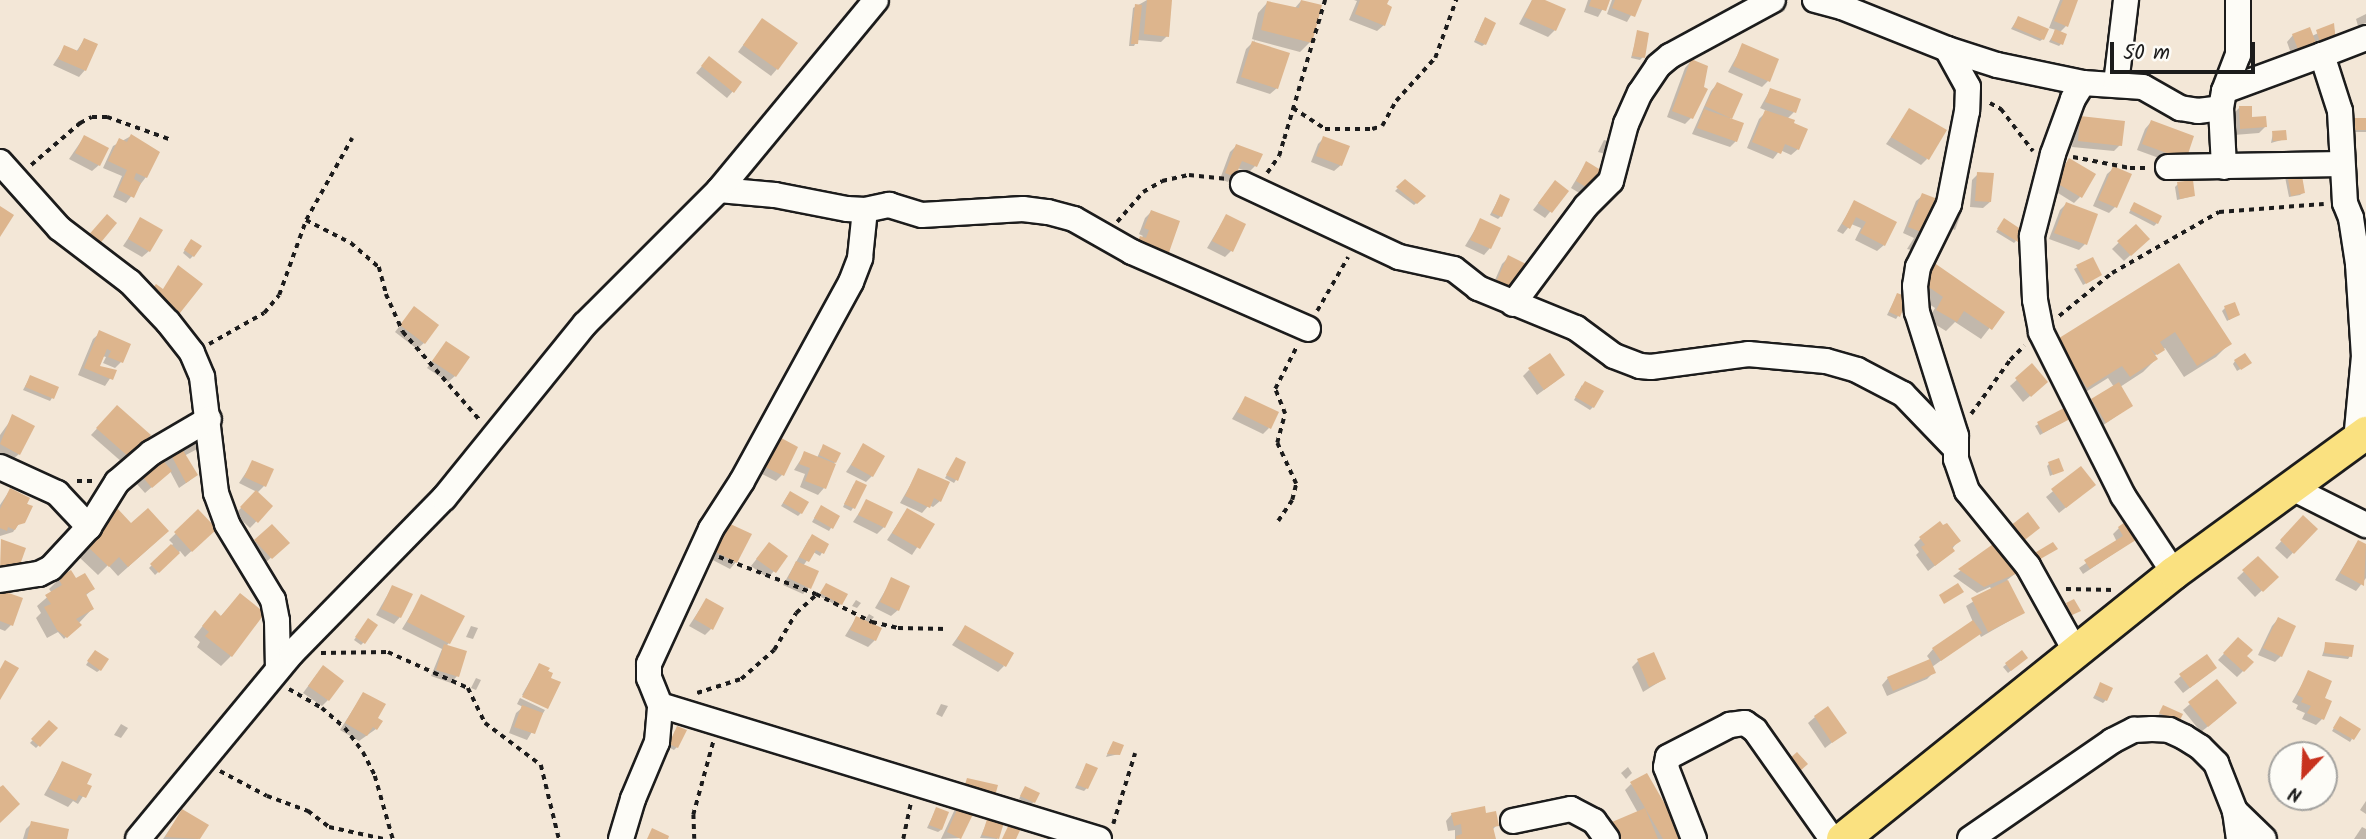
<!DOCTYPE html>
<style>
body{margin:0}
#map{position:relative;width:2366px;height:839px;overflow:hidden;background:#f3e7d7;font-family:Kalam,sans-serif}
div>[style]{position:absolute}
.shadow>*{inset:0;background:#0003}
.building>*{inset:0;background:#ddb58d}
.path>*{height:3.5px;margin-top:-1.75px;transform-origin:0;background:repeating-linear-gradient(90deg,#1c1c1c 0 5px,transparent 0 10px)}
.roads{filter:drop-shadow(2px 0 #1c1c1c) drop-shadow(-2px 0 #1c1c1c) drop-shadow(0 2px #1c1c1c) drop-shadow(0 -2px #1c1c1c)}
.minor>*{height:24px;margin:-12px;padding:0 12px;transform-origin:12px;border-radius:12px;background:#fdfcf7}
.major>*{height:32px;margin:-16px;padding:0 16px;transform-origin:16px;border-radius:16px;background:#fae180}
span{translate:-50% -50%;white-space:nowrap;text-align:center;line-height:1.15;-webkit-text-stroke:7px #fdfcf7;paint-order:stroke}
.north{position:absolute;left:2268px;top:741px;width:70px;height:70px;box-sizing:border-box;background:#fdfcf7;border:2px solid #a3a29f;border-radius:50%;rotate:203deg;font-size:19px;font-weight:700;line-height:28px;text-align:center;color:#1c1c1c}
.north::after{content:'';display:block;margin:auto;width:24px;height:32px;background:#c8321e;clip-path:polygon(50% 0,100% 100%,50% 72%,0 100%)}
.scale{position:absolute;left:2110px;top:42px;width:145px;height:32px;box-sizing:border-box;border:4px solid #1c1c1c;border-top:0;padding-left:9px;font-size:21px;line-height:24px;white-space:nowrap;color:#1c1c1c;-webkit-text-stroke:5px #fdfcf7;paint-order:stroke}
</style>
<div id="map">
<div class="shadow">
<div style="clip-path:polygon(1147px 0,1160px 0,1167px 36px,1161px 42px,1137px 40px,1134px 46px,1129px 46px,1133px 8px)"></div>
<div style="clip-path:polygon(1354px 0,1387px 0,1384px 25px,1377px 31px,1349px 20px,1357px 1px)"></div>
<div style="clip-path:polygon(1532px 0,1541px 0,1555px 30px,1548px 37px,1519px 24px)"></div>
<div style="clip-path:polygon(1588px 0,1608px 0,1598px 17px,1584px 12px)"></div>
<div style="clip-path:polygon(1612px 0,1640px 0,1627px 22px,1607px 14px)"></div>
<div style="clip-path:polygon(2060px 0,2076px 0,2066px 26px,2059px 33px,2061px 44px,2059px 46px,2049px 42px,2056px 30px,2049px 28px)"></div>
<div style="clip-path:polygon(1301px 1px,1310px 42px,1300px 52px,1255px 40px,1254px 43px,1277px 88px,1270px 94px,1236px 83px,1246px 49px,1255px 40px,1252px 39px,1258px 13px,1267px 3px,1294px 9px)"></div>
<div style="clip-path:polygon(2366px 14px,2366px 23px,2358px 26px,2356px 19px)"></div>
<div style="clip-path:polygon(2018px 18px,2043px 39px,2040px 41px,2011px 29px)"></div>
<div style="clip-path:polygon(762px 20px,777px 69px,771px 76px,738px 52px)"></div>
<div style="clip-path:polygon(1483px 22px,1485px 44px,1482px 46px,1474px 42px)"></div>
<div style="clip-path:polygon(2333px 26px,2335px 32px,2331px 36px,2294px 62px,2287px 42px,2293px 35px,2312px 36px)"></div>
<div style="clip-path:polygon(1638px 32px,1643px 57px,1640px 60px,1631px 58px)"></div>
<div style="clip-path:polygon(84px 40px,85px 70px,79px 77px,53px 65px,65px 47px,76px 52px)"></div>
<div style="clip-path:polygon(1743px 45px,1768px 81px,1762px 87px,1728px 72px)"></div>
<div style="clip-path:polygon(1691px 61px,1691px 118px,1685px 124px,1667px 117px,1685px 68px)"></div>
<div style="clip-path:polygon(703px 65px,733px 91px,727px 98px,696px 73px)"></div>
<div style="clip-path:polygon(1717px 84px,1741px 95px,1729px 120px,1736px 141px,1730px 147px,1692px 134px,1711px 91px)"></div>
<div style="clip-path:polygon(1770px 90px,1798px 100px,1794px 112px,1787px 119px,1798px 149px,1791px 155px,1780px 150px,1773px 159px,1747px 148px,1759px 119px,1767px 111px,1760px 108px)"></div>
<div style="clip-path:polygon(2239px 108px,2251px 119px,2265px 127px,2259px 133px,2234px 135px,2233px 114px)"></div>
<div style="clip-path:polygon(1910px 110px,1927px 159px,1921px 165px,1886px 144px)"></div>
<div style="clip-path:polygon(2081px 118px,2120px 145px,2114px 151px,2072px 147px,2074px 124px)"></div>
<div style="clip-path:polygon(2366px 120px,2366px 132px,2350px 132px)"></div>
<div style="clip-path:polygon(2151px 122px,2178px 165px,2137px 150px,2145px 129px)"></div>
<div style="clip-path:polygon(2273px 133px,2285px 139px,2271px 143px)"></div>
<div style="clip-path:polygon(131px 136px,146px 177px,126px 203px,113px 197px,122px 176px,103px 168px,113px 146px)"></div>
<div style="clip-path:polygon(84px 137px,99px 165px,92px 171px,69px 159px)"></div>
<div style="clip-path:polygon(1324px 138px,1341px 165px,1334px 171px,1311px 162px,1318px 144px)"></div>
<div style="clip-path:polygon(1604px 140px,1615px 143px,1610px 155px,1598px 152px)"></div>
<div style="clip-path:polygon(1236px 146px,1255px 166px,1249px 172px,1237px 168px,1228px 182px,1220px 179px,1230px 152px)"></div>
<div style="clip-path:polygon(2070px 160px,2080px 197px,2074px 203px,2050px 188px)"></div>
<div style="clip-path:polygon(1586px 163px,1602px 173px,1586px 197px,1571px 188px)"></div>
<div style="clip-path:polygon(2114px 168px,2115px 207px,2109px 213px,2093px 206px,2107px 174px)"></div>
<div style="clip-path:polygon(1978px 174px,1990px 202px,1983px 208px,1970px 207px,1972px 180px)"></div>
<div style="clip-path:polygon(2288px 174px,2303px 193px,2300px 195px,2289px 197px,2285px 177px)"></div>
<div style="clip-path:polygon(1405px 181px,1424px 196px,1414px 205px,1395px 191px)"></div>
<div style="clip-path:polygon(2178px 184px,2193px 196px,2177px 200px,2175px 187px)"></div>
<div style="clip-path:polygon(1549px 189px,1567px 191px,1545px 218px,1533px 210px)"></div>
<div style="clip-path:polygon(1923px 195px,1946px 204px,1911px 250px,1907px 249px,1914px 238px,1903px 233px,1916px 201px)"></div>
<div style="clip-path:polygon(1500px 196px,1501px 216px,1498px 219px,1490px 215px)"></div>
<div style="clip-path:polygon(1854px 203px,1884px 245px,1877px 251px,1855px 240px,1861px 228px,1851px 224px,1843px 234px,1837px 231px)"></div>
<div style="clip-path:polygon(2066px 204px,2085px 244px,2079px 250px,2049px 239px,2060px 210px)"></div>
<div style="clip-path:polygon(2132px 207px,2157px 223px,2154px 226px,2129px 213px)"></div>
<div style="clip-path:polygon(1957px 209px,1962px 211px,1955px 230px,1950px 228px)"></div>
<div style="clip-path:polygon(1151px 212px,1178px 222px,1134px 245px,1143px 236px,1139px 234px,1145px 218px)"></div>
<div style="clip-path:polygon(1226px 216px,1232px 250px,1225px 257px,1207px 248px)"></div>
<div style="clip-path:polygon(141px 219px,149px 251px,142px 257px,123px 246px)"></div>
<div style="clip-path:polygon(1481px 220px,1490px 248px,1484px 255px,1465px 246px)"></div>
<div style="clip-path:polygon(2002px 223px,2016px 241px,2014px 243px,1996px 232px)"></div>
<div style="clip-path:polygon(2136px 226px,2148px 239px,2124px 261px,2112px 249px)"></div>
<div style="clip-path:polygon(189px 243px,193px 256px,190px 259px,183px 253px)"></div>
<div style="clip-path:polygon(1508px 258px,1526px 266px,1488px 296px,1502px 264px)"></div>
<div style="clip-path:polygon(2092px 259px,2097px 277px,2083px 285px,2074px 269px)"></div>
<div style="clip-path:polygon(2178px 265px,2229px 344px,2216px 357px,2184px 377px,2165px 348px,2154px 356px,2156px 359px,2143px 372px,2120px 387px,2131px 406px,2099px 428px,2086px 406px,2114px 387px,2108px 378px,2073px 400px,2044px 355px)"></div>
<div style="clip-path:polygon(1923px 274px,2002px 312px,1981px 339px,1955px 322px,1946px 331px,1928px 320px,1935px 308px,1911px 292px)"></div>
<div style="clip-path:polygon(1897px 295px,1898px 316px,1896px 319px,1887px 315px)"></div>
<div style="clip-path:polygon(414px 308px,424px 343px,417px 349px,395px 332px)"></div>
<div style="clip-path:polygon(2225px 308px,2238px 315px,2227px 321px,2222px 311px)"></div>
<div style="clip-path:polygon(100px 333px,121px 362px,115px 368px,103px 363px,106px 357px,102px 356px,97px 367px,115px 371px,105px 386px,78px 375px,93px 339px)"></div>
<div style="clip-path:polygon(446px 343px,455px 376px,448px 382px,427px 368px)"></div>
<div style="clip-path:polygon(2235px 361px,2247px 365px,2237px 371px,2233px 364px)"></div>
<div style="clip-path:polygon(2032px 366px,2039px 388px,2023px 402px,2010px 386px)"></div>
<div style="clip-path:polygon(1529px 370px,1556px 381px,1537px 395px,1523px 376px)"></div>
<div style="clip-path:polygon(30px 377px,52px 398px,50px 401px,23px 390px)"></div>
<div style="clip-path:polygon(1582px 385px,1593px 407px,1590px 410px,1574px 400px)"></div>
<div style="clip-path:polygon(1245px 398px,1269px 428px,1263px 434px,1232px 419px)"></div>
<div style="clip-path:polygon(117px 407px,149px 435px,123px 463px,91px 435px)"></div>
<div style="clip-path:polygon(2063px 410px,2065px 421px,2040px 435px,2035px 426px)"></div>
<div style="clip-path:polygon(13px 417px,19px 454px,12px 460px,0 453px,0 435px)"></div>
<div style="clip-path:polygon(200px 437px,201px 447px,184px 456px,196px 475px,189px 481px,179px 488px,170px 471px,145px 493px,136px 483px,161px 461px,163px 463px)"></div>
<div style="clip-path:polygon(766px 442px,782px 475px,776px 481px,752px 469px)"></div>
<div style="clip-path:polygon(863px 446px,872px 476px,866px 482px,846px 472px)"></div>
<div style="clip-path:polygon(821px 449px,835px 462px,824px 488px,818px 495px,800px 487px,805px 474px,794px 470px,805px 453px,817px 458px)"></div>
<div style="clip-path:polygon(253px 462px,264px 486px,257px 493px,271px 506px,250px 528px,235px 514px,257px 492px,239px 483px)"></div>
<div style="clip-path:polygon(954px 462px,956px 480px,954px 483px,945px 478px)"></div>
<div style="clip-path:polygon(2049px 464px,2062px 470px,2050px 476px,2047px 466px)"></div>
<div style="clip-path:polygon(2081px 468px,2094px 485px,2059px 513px,2046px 497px)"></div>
<div style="clip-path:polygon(919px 470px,940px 501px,933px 507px,929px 505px,922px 513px,900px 503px)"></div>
<div style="clip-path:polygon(854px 484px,853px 508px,851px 511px,843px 507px)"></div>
<div style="clip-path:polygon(10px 490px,31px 507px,13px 532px,0 536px,0 505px)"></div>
<div style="clip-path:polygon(788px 495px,801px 513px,798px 516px,781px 506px)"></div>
<div style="clip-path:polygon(867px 501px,884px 527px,877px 534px,853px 522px)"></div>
<div style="clip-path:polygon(819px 510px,838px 517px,829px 531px,812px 522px)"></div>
<div style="clip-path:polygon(907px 510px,932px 525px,912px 555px,887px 540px)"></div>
<div style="clip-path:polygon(198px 512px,215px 529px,185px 557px,180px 551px,155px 575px,149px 568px,173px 544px,169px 540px)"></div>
<div style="clip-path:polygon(2303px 518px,2315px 529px,2287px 559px,2275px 548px)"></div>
<div style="clip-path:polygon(272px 526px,287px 543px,264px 564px,249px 548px)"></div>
<div style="clip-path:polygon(2119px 528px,2137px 538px,2083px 574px,2079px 568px,2117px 542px,2113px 534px)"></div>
<div style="clip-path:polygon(720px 530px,736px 562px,730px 569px,707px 557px)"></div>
<div style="clip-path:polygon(809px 539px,827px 544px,820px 556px,813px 552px,803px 566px,809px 587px,803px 594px,783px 585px)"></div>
<div style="clip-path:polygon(1920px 539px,1958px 541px,1946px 557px,1928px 571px,1916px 555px,1919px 552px,1914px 545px)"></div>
<div style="clip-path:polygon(157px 541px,118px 576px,108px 565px,98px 575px,79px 557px,90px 545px)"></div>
<div style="clip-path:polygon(2358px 542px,2366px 546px,2366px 578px,2356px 591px,2335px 580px)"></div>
<div style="clip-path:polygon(1996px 545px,2016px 573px,2007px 580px,2023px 613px,1981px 637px,1979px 633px,1932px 667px,1934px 672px,1927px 679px,1887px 696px,1882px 685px,1888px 678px,1930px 660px,1927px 656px,1933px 649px,1973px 622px,1966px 606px,1992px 590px,1990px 587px,1977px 593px,1953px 576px)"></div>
<div style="clip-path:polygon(763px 551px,786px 557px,768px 578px,751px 566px)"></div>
<div style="clip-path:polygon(2258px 558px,2276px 577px,2255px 597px,2237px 578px)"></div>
<div style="clip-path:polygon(59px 579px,93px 589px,85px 596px,92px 609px,64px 639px,58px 632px,47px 638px,36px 618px,41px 613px,37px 606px,52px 593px,49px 589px)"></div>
<div style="clip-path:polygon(892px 579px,898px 610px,891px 616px,875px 608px)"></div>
<div style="clip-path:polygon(826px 585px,841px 604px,838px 606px,819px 596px)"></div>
<div style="clip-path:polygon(392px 587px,400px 617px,394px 624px,376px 615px)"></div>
<div style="clip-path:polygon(0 593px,11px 625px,5px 631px,0 629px)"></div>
<div style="clip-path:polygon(240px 595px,231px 656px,221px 666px,197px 647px,200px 642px,194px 637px,205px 623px,220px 617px)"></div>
<div style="clip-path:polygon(422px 596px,449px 643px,446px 646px,457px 676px,451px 683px,431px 676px,442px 649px,402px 629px)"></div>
<div style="clip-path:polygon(706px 600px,711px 629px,705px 635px,689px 626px)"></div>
<div style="clip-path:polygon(856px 600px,861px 603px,857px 608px,852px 606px)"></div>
<div style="clip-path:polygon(2073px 601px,2078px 611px,2069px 617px,2064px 607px)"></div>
<div style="clip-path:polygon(869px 614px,874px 617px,868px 624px,875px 640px,868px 647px,845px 636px,856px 618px,864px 622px)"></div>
<div style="clip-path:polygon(2278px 619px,2281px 656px,2275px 662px,2258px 655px,2272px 626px)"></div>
<div style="clip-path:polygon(366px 623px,363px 643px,361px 645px,354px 640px)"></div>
<div style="clip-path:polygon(471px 626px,478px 628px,473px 639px,466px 637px)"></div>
<div style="clip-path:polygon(965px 627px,1004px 666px,998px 672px,952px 645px)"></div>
<div style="clip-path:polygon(2238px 639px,2245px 656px,2251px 663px,2237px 677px,2218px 660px)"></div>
<div style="clip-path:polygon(2326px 644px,2350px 656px,2348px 659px,2322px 656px)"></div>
<div style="clip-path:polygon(2021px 652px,2026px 658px,2008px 673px,2003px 667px)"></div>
<div style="clip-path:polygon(93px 654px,100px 670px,97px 672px,86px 665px)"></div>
<div style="clip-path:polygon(1638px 661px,1664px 679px,1643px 692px,1632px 667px)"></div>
<div style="clip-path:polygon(539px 665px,551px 673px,546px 707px,522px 695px)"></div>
<div style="clip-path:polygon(2309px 672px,2323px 698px,2322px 719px,2316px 725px,2302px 719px,2305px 713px,2296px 709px,2298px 705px,2292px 702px)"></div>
<div style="clip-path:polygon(317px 674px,328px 700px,322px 706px,303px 693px)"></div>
<div style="clip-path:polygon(2208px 674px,2183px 693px,2174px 682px,2181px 676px)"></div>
<div style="clip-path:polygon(476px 678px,481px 680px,476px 690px,471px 688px)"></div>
<div style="clip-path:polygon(2217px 681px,2228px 710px,2201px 732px,2183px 710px)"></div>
<div style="clip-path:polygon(2101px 684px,2106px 700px,2103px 703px,2093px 698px)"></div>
<div style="clip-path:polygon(363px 694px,375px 719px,376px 729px,359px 741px,340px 730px)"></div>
<div style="clip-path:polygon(520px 698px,545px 710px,527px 740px,509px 733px,516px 713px,523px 707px,517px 704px)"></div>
<div style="clip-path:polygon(941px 704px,948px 706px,942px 717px,936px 714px)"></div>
<div style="clip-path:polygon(2163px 707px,2175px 724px,2158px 716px)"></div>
<div style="clip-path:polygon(1815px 717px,1844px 733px,1825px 748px,1808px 723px)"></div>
<div style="clip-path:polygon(2338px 721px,2352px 739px,2350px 742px,2332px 731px)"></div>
<div style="clip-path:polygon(50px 722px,56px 728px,36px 748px,30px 743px)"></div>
<div style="clip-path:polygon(121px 724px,128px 728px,121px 738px,114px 735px)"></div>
<div style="clip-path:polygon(675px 731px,677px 747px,674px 750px,668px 747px)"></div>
<div style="clip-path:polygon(1113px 743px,1119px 754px,1106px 757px,1111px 746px)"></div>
<div style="clip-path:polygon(62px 763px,89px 787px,78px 804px,73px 801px,68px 807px,44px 795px)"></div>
<div style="clip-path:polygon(1086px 765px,1087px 788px,1084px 791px,1075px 788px)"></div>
<div style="clip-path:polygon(1628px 767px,1632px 773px,1626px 779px,1621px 773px)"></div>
<div style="clip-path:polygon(2282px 779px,2282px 793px,2276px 789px)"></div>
<div style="clip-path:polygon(1631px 784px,1683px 839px,1605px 839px,1603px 834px,1613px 824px,1638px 813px,1625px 790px)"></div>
<div style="clip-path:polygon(1023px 791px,1034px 802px,1031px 804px,1019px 799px)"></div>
<div style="clip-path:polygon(2289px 797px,2322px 797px,2311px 811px)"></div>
<div style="clip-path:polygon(2366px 801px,2366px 814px,2360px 810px)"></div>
<div style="clip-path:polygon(962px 803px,960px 838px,941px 839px,955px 809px)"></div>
<div style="clip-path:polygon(936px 809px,941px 830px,938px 832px,927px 828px)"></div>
<div style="clip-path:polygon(182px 811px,206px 826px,198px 839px,163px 839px)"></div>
<div style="clip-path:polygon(1452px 814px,1485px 815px,1497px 825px,1492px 830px,1494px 839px,1455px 839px,1455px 830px,1448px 831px,1446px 821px)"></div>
<div style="clip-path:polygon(990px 815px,1003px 820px,997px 839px,980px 838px)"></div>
<div style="clip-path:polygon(32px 823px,65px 839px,23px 839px,26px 829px)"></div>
<div style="clip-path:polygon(2362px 827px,2366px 829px,2366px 839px,2354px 839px)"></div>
</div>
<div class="building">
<div style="clip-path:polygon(1147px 0,1172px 0,1169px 37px,1144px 34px)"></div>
<div style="clip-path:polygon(1301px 0,1322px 5px,1312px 43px,1261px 30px,1267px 1px,1299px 8px)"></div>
<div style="clip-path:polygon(1360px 0,1389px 0,1387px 4px,1392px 7px,1385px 26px,1355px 14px)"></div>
<div style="clip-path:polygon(1532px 0,1545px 0,1566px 9px,1556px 31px,1524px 17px)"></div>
<div style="clip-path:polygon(1591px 0,1610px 0,1606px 11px,1589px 6px)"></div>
<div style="clip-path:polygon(1615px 0,1642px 0,1635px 17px,1612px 8px)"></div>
<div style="clip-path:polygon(2063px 0,2078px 0,2068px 27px,2054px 21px)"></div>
<div style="clip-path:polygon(1135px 4px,1142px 5px,1138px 44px,1131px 44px)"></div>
<div style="clip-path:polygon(2018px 16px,2049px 29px,2044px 40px,2013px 27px)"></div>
<div style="clip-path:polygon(1485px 17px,1496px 23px,1486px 45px,1475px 40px)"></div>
<div style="clip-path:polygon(762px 18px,798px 43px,778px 70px,743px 45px)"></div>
<div style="clip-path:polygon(2334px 23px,2336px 43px,2322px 48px,2316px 30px)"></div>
<div style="clip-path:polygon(2310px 27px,2319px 51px,2301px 57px,2292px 34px)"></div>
<div style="clip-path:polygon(2055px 29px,2067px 34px,2063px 45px,2051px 40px)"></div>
<div style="clip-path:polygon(1637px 30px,1649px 33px,1645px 58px,1632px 56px)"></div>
<div style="clip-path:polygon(84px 38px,98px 44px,86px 71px,58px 59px,64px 45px,78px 51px)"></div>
<div style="clip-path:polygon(1252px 41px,1290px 53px,1278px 89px,1241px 77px)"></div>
<div style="clip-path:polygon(1742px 43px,1779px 59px,1770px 82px,1733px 66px)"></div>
<div style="clip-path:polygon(709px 56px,742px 82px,734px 93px,701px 66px)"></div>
<div style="clip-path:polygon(1691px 59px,1708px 66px,1704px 87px,1708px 89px,1693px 119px,1672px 111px)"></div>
<div style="clip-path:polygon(1717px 82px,1743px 94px,1732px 119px,1705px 106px)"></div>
<div style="clip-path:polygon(1770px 88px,1801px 99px,1796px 113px,1765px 102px)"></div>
<div style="clip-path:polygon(2239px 106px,2252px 106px,2252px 117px,2266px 116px,2267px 127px,2240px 129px)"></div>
<div style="clip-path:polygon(1909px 108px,1947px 130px,1929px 160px,1891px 137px)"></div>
<div style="clip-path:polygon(1704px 109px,1744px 123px,1737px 142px,1697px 128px)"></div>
<div style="clip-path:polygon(1765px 110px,1795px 120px,1794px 123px,1808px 129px,1799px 150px,1785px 144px,1781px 154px,1752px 142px)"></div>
<div style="clip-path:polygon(2080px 116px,2125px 121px,2122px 146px,2078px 141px)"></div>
<div style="clip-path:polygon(2352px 118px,2366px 118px,2366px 130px,2352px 130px)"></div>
<div style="clip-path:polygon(2151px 120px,2194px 136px,2186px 160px,2142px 144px)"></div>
<div style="clip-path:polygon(2286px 130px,2287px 140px,2273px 141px,2272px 131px)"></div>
<div style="clip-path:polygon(131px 134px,160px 152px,147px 178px,136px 173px,134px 179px,141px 183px,134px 198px,118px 190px,127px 170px,108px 161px,119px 138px,127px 142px)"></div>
<div style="clip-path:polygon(84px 135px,109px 148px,100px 166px,75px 153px)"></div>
<div style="clip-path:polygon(1323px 136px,1350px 146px,1342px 166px,1316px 156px)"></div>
<div style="clip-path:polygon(1236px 144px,1263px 154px,1257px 167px,1242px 161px,1235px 177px,1225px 173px)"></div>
<div style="clip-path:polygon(2069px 158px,2096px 174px,2082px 198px,2055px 182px)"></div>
<div style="clip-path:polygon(1586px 161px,1604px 172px,1594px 192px,1576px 181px)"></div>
<div style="clip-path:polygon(2113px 166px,2132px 174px,2117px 208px,2098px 200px)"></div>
<div style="clip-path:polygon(2301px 170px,2305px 193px,2291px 196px,2287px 173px)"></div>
<div style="clip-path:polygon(1977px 172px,1994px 173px,1991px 202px,1975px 201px)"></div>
<div style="clip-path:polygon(1405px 179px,1426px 196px,1417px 204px,1396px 187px)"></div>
<div style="clip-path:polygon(1555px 180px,1569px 191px,1552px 213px,1538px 203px)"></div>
<div style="clip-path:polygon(2193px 180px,2195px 196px,2180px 199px,2177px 182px)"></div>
<div style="clip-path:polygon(1922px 193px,1948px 203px,1929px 235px,1908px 227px)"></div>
<div style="clip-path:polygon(1500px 194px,1510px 199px,1502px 217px,1492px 213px)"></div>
<div style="clip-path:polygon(1854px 200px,1897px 222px,1885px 246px,1860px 233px,1866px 222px,1856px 217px,1850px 229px,1842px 224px)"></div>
<div style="clip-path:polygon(2066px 202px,2098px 214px,2087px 245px,2054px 233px)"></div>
<div style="clip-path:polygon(2134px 202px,2162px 216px,2158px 224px,2130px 210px)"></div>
<div style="clip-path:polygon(0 206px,14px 215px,0 237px)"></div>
<div style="clip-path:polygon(1151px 210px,1180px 221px,1166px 261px,1135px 250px,1140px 236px,1146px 238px,1149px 230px,1144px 228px)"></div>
<div style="clip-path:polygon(107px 214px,117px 223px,97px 247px,86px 238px)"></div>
<div style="clip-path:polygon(1226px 214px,1246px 224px,1233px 252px,1212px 241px)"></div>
<div style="clip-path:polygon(140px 217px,163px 230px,150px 252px,128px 239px)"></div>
<div style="clip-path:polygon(1480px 218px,1501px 228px,1491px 249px,1470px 240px)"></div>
<div style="clip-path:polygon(2004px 218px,2025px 232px,2018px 242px,1997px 229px)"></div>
<div style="clip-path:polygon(2136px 224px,2150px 239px,2131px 256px,2117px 241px)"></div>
<div style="clip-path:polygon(191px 239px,202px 246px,194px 257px,184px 250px)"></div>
<div style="clip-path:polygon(1508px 255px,1528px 265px,1513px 299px,1493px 289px)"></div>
<div style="clip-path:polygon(2093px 257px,2102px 275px,2086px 284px,2076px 265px)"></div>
<div style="clip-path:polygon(1933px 262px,2005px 312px,1992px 330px,1964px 311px,1957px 322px,1936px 310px,1943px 297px,1920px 281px)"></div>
<div style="clip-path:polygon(2179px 263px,2232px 344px,2197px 366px,2175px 332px,2160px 342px,2165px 350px,2157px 355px,2150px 348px,2158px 359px,2130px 377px,2122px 366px,2087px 388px,2056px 340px)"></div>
<div style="clip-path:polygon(178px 265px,203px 284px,180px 313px,150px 291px,156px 284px,163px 289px)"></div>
<div style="clip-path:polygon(1897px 293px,1908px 297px,1900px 317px,1889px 312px)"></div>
<div style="clip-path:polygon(2235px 302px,2240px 315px,2229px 320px,2224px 306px)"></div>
<div style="clip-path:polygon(414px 306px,439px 325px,425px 344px,400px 325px)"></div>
<div style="clip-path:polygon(99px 330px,131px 344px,123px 363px,108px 357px,111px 351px,107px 349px,100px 366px,117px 370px,113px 380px,84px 368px)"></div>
<div style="clip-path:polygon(446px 341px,470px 357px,456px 377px,432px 361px)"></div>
<div style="clip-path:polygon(1550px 353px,1565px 375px,1544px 390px,1528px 368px)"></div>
<div style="clip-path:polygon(2245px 353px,2252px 363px,2241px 370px,2234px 360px)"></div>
<div style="clip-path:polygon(2032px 363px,2048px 382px,2031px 397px,2015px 378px)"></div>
<div style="clip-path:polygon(30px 375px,59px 387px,54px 399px,25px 387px)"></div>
<div style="clip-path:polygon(1585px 381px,1604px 391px,1594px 408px,1575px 397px)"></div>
<div style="clip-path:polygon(2119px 382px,2133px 406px,2106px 423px,2091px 399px)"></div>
<div style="clip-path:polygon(1245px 396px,1279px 412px,1271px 429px,1237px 412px)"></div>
<div style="clip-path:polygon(117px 405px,151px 435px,130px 458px,96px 428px)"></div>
<div style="clip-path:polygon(2064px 408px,2070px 419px,2043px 433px,2037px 422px)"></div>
<div style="clip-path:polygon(12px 414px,35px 426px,20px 455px,0 444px)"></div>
<div style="clip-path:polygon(772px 433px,798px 447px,784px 476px,757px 463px)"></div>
<div style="clip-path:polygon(863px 443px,885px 456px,873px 477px,851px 465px)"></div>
<div style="clip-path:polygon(823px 444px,841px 453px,836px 463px,819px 455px)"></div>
<div style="clip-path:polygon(181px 447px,198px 475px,186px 483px,170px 453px)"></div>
<div style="clip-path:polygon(804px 451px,836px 464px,826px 489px,805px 481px,810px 468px,799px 464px)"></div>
<div style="clip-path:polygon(956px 457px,966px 462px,958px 481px,946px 475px)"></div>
<div style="clip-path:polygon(161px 458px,172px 471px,152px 488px,141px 475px)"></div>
<div style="clip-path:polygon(2059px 458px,2064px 471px,2053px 475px,2048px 462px)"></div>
<div style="clip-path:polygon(252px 460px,274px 469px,266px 487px,244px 477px)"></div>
<div style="clip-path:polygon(2081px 466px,2096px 485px,2066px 508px,2051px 489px)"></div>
<div style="clip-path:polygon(918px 468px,950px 482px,941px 502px,934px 498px,930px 508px,905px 496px)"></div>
<div style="clip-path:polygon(856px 480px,867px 485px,855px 509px,844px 504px)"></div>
<div style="clip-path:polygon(10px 488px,30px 498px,27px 504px,33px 506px,25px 523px,18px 525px,15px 530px,8px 527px,7px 531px,0 528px,0 509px)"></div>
<div style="clip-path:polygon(256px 490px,273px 506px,258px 523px,240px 507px)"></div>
<div style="clip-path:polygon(790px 491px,809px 502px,802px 514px,783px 503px)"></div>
<div style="clip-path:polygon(866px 499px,893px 512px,885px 528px,858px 515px)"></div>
<div style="clip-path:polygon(821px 505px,840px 516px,833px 529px,814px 518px)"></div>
<div style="clip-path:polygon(117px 508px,131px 523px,148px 508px,169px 531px,128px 567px,119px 557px,109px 567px,87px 546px,94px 529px)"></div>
<div style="clip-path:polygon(907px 508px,935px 524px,920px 549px,892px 533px)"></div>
<div style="clip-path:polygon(198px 509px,217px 529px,192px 552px,174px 532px)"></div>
<div style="clip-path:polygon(2028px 512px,2040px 528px,2017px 546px,2005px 530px)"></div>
<div style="clip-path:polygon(2303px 515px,2318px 529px,2294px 554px,2280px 540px)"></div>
<div style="clip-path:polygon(2128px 520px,2139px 538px,2090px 569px,2084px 560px,2123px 536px,2118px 527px)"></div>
<div style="clip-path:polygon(1940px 521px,1943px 525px,1947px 523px,1961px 541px,1952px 547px,1955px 551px,1935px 566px,1921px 547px,1925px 545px,1919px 537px)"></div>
<div style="clip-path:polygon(726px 522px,752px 534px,737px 563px,712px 550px)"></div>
<div style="clip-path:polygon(272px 524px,290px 543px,272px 559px,254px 540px)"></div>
<div style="clip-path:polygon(812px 534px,829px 544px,824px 554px,816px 550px,809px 562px,799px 557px)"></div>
<div style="clip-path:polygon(1px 539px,26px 548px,16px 576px,0 570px)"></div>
<div style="clip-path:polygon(2358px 540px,2366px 544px,2364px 586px,2340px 573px)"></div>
<div style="clip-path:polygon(769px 542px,788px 556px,776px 573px,756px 559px)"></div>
<div style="clip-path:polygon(1996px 542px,2018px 573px,1984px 587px,1958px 569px)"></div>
<div style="clip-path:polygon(2053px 542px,2058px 549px,2035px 562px,2031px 555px)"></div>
<div style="clip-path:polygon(171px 544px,180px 553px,159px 573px,150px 564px)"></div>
<div style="clip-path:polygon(2258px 556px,2279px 577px,2263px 592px,2242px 570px)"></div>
<div style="clip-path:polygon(796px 561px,819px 571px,811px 589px,788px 578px)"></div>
<div style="clip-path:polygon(71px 570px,76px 578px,85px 573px,95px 589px,86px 594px,94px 609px,76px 619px,82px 625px,67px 638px,57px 630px,44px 607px,51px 604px,45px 595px,62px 585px,58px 578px)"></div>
<div style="clip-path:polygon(891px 577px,910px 586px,899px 611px,880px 602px)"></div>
<div style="clip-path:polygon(2008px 580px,2025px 613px,1988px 632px,1971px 598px)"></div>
<div style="clip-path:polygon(826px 583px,848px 594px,842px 605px,820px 593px)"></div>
<div style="clip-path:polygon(1958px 583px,1964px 592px,1944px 604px,1939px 595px)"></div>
<div style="clip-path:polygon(392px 585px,413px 594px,401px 618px,381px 609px)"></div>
<div style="clip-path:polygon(0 590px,23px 598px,13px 626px,0 621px)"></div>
<div style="clip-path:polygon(240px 593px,265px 613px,232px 657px,205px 636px,209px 632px,202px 626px,215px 610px,221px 616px)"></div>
<div style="clip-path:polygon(421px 594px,465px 616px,450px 644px,407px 622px)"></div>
<div style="clip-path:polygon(706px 598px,724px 608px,713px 630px,694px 619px)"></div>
<div style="clip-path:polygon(2074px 599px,2081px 611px,2072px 615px,2066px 603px)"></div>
<div style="clip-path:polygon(856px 616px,882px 628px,876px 641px,850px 630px)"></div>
<div style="clip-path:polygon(2278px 617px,2296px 626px,2282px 657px,2263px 648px)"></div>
<div style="clip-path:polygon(368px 618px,378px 625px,365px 644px,355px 637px)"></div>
<div style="clip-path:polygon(1973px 620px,1982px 633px,1941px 661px,1932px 648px)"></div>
<div style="clip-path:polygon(965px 625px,1014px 653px,1006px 667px,957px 639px)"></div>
<div style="clip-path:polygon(2238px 637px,2253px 650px,2247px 656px,2254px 662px,2244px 672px,2223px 653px)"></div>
<div style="clip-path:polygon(2325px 642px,2354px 645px,2352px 657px,2324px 653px)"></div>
<div style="clip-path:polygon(444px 644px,467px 651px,459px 677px,436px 670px)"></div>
<div style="clip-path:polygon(95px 650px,109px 659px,101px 671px,87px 661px)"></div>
<div style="clip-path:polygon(2022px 650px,2028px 658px,2011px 671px,2005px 663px)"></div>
<div style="clip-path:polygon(1654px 652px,1666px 679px,1649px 687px,1637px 659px)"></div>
<div style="clip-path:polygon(2207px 654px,2217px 668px,2190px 688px,2179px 674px)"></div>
<div style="clip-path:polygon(1930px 659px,1936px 673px,1893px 691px,1887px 677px)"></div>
<div style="clip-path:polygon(5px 660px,19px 668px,0 700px,0 669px)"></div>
<div style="clip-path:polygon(539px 663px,550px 668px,548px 671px,553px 673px,551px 678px,561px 682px,548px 709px,522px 697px)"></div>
<div style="clip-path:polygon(323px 665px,344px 681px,329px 701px,308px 686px)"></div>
<div style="clip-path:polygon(2308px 670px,2332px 681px,2325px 698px,2332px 701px,2324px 720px,2307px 713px,2311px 706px,2301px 702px,2303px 698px,2297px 695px)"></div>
<div style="clip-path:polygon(2217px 679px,2237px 703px,2208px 727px,2188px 702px)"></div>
<div style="clip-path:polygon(2100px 682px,2113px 688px,2107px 701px,2095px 695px)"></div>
<div style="clip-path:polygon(363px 692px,386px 704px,378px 718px,383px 721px,377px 730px,373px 727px,367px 736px,345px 723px)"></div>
<div style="clip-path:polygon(522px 705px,543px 713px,535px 734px,514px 727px)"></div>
<div style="clip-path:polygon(2163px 705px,2183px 714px,2179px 722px,2159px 713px)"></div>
<div style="clip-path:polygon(1828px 706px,1847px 733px,1832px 743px,1814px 716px)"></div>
<div style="clip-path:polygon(2340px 716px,2361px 729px,2354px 740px,2333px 728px)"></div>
<div style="clip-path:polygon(49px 720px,58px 728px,40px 747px,31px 739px)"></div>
<div style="clip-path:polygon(677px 726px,687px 730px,678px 748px,669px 744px)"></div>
<div style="clip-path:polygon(1113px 741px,1124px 745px,1120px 755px,1107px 754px)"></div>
<div style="clip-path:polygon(1797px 752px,1808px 764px,1800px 771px,1789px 759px)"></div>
<div style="clip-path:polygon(62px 761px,92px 774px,87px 784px,92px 786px,86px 798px,79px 795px,76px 801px,49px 789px)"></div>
<div style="clip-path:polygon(1086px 763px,1098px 768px,1088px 789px,1077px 785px)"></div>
<div style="clip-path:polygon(2324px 771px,2336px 778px,2319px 806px,2305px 797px,2324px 797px)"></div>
<div style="clip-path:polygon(1647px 773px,1685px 839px,1663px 839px,1630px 782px)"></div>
<div style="clip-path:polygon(967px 778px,998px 785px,995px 796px,964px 788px)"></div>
<div style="clip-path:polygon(3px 785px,20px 804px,0 823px,0 787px)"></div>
<div style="clip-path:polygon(1025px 786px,1040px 793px,1035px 803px,1020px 796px)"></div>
<div style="clip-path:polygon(961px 801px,976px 808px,961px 839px,947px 832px)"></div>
<div style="clip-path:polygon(1485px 806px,1486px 813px,1496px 811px,1499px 826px,1493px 827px,1496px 839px,1456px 839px,1456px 836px,1462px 834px,1461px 824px,1454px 826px,1451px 813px)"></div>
<div style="clip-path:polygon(936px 807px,949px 812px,942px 830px,929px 825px)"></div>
<div style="clip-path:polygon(1645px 808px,1658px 839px,1619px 839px,1612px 822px)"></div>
<div style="clip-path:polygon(182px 809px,209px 825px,200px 839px,165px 837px)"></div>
<div style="clip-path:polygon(989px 813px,1005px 819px,999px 839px,982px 835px)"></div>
<div style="clip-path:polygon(1012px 818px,1023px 824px,1016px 839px,1002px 839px)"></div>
<div style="clip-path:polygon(31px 821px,69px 829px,67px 839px,27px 839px)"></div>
<div style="clip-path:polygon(652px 828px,669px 836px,668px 839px,647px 839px)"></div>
</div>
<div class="path">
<div style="left:1990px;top:103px;width:13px;rotate:29deg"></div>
<div style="left:2001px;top:109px;width:53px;rotate:52.7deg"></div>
<div style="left:1293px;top:108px;width:38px;rotate:33deg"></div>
<div style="left:1325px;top:129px;width:47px"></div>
<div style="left:1372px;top:129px;width:10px;rotate:-17deg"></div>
<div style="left:1382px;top:126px;width:29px;rotate:-61deg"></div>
<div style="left:1396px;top:101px;width:58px;rotate:-47.8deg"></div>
<div style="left:1435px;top:58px;width:62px;rotate:-70.1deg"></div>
<div style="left:2073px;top:157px;width:58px;rotate:10.9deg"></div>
<div style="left:2130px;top:168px;width:18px"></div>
<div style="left:31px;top:165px;width:65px;rotate:-40.6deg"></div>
<div style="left:80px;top:123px;width:13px;rotate:-27deg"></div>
<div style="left:92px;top:117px;width:15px"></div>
<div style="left:107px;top:117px;width:66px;rotate:19.5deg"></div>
<div style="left:1267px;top:173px;width:21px;rotate:-55deg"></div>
<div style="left:1279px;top:156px;width:18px;rotate:-74deg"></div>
<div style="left:1284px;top:139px;width:145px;rotate:-73.6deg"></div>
<div style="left:306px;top:220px;width:51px;rotate:27.1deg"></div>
<div style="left:351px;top:243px;width:37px;rotate:41deg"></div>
<div style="left:379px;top:267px;width:28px;rotate:75deg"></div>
<div style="left:386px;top:294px;width:42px;rotate:65.9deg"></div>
<div style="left:403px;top:332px;width:116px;rotate:48.9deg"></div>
<div style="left:1117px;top:222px;width:40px;rotate:-49deg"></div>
<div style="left:1143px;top:192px;width:22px;rotate:-30deg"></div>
<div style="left:1162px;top:181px;width:28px;rotate:-13deg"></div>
<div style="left:1189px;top:175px;width:36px;rotate:6deg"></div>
<div style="left:1317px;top:311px;width:62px;rotate:-60.1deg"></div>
<div style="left:2059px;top:316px;width:68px;rotate:-39.1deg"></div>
<div style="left:2112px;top:273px;width:123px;rotate:-29.7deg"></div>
<div style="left:2219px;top:212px;width:105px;rotate:-4.4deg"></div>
<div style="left:209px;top:344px;width:63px;rotate:-29.4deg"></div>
<div style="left:264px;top:313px;width:23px;rotate:-50deg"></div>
<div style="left:279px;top:295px;width:80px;rotate:-70.2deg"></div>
<div style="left:306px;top:220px;width:94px;rotate:-60.7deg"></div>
<div style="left:1971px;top:414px;width:67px;rotate:-54.2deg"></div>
<div style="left:2010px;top:360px;width:20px;rotate:-45deg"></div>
<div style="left:77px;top:481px;width:17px"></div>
<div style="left:1278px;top:521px;width:25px;rotate:-56deg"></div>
<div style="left:1292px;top:500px;width:16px;rotate:-76deg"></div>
<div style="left:1296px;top:484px;width:45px;rotate:-114.9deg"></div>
<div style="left:1277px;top:443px;width:30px;rotate:-75deg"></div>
<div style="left:1285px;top:414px;width:27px;rotate:-112deg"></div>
<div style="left:1275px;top:389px;width:46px;rotate:-62.9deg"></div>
<div style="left:719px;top:557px;width:104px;rotate:20.9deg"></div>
<div style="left:816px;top:594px;width:63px;rotate:26.6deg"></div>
<div style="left:872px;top:622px;width:27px;rotate:13deg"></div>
<div style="left:898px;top:628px;width:49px;rotate:1.2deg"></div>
<div style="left:2066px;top:589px;width:48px;rotate:1.2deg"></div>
<div style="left:321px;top:653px;width:67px;rotate:-0.9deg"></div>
<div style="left:388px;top:652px;width:88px;rotate:24.2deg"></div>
<div style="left:468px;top:688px;width:39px;rotate:64deg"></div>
<div style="left:485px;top:723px;width:70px;rotate:36.9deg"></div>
<div style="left:541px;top:765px;width:76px;rotate:76.3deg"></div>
<div style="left:289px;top:689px;width:38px;rotate:30deg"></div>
<div style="left:322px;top:708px;width:30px;rotate:41deg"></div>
<div style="left:345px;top:728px;width:30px;rotate:53deg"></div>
<div style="left:363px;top:752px;width:27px;rotate:63deg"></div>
<div style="left:375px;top:776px;width:66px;rotate:74.1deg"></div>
<div style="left:697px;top:693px;width:46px;rotate:-17.7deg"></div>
<div style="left:741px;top:679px;width:44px;rotate:-41.3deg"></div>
<div style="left:774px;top:650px;width:43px;rotate:-59.3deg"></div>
<div style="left:796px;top:613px;width:27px;rotate:-42deg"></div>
<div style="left:220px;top:771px;width:53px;rotate:28deg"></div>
<div style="left:267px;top:796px;width:44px;rotate:20.1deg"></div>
<div style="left:308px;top:811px;width:26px;rotate:37deg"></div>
<div style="left:329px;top:827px;width:56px;rotate:12.3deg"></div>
<div style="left:1113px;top:824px;width:74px;rotate:-72.8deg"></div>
<div style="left:694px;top:839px;width:24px;rotate:-92deg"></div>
<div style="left:693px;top:815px;width:76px;rotate:-74.7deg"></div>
<div style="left:903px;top:839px;width:38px;rotate:-78deg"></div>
</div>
<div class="roads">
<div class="minor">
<div style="left:1815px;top:0;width:28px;rotate:15deg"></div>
<div style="left:1842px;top:7px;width:113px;rotate:21.8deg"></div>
<div style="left:1947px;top:49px;width:52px;rotate:17.7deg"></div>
<div style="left:1997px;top:65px;width:88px;rotate:11.8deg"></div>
<div style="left:2083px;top:83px;width:60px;rotate:3.8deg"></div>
<div style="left:2143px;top:87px;width:43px;rotate:29.6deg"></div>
<div style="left:2180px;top:108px;width:18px;rotate:9deg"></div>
<div style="left:2198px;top:111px;width:23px;rotate:-7deg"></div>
<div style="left:1947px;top:49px;width:43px;rotate:61.1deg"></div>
<div style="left:1968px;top:87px;width:24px;rotate:92deg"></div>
<div style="left:1967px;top:111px;width:95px;rotate:101deg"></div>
<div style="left:1949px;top:204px;width:70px;rotate:116.2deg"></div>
<div style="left:1918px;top:267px;width:19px;rotate:99deg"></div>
<div style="left:1915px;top:286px;width:26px;rotate:86deg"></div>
<div style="left:1917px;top:312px;width:130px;rotate:72.5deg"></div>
<div style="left:1956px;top:436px;width:23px;rotate:90deg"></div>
<div style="left:1956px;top:459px;width:34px;rotate:71deg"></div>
<div style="left:1967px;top:491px;width:97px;rotate:50.9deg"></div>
<div style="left:2028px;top:566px;width:101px;rotate:60.9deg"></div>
<div style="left:2322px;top:55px;width:47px;rotate:-21.1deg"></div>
<div style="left:2083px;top:83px;width:19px;rotate:122deg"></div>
<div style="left:2073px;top:99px;width:59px;rotate:110deg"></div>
<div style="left:2053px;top:154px;width:85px;rotate:104.4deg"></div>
<div style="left:2032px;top:236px;width:64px;rotate:87.3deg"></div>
<div style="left:2035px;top:300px;width:33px;rotate:79deg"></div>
<div style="left:2041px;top:332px;width:183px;rotate:63.4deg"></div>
<div style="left:2123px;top:496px;width:92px;rotate:56.5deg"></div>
<div style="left:2116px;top:84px;width:85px;rotate:-83.2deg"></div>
<div style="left:2224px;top:91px;width:104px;rotate:-20.2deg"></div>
<div style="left:2322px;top:55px;width:59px;rotate:72.2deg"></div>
<div style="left:2340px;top:111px;width:92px;rotate:86.9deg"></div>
<div style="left:2345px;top:203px;width:16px;rotate:68deg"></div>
<div style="left:2351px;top:218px;width:47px;rotate:81.3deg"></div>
<div style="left:2358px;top:264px;width:92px;rotate:86.3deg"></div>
<div style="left:2364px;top:356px;width:84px;rotate:95.4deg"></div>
<div style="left:0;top:162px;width:89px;rotate:48.2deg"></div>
<div style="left:59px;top:228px;width:89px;rotate:37.3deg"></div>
<div style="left:130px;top:282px;width:55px;rotate:46.5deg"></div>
<div style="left:168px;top:322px;width:39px;rotate:52deg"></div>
<div style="left:192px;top:353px;width:26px;rotate:67deg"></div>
<div style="left:202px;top:377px;width:117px;rotate:83.1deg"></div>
<div style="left:216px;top:493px;width:33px;rotate:70deg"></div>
<div style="left:227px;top:524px;width:89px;rotate:58.8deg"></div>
<div style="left:273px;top:600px;width:21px;rotate:79deg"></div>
<div style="left:277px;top:621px;width:48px;rotate:88.8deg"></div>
<div style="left:2168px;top:167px;width:174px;rotate:-1deg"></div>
<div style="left:2224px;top:167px;width:59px;rotate:-92.9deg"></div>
<div style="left:2221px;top:108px;width:17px;rotate:-80deg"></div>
<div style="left:2224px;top:91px;width:39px;rotate:-69deg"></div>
<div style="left:2238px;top:55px;width:55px;rotate:-90deg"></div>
<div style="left:1243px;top:184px;width:172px;rotate:25.1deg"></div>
<div style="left:1399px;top:257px;width:56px;rotate:12.3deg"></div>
<div style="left:1454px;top:269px;width:31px;rotate:38deg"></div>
<div style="left:1478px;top:288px;width:106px;rotate:22.2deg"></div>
<div style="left:1576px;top:328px;width:47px;rotate:36.4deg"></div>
<div style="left:1614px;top:356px;width:28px;rotate:21deg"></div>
<div style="left:1640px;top:366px;width:11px;rotate:5deg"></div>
<div style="left:1651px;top:367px;width:98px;rotate:-7.6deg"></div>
<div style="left:1748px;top:354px;width:78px;rotate:5.1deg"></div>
<div style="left:1826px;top:361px;width:32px;rotate:16deg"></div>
<div style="left:1857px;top:370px;width:52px;rotate:27.6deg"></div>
<div style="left:1903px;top:394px;width:76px;rotate:46.1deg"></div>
<div style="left:719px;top:190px;width:56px;rotate:5.1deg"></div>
<div style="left:775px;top:195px;width:73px;rotate:11deg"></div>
<div style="left:847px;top:209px;width:18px;rotate:3deg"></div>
<div style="left:865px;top:210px;width:25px;rotate:-12deg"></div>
<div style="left:889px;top:205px;width:34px;rotate:17deg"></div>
<div style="left:922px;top:215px;width:101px;rotate:-3.4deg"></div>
<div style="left:1023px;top:209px;width:25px;rotate:7deg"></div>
<div style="left:1048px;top:212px;width:27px;rotate:15deg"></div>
<div style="left:1074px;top:219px;width:67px;rotate:29.6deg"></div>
<div style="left:1132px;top:252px;width:192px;rotate:23.6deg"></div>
<div style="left:1513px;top:304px;width:122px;rotate:-53.3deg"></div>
<div style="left:1586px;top:206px;width:35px;rotate:-45deg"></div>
<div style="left:1611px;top:181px;width:59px;rotate:-75.3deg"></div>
<div style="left:1626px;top:124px;width:34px;rotate:-66deg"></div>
<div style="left:1640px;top:93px;width:32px;rotate:-56deg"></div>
<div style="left:1658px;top:66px;width:16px;rotate:-40deg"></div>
<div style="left:1670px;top:56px;width:117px;rotate:-28.5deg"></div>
<div style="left:0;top:467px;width:63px;rotate:24.5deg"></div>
<div style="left:57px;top:493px;width:47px;rotate:46.7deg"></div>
<div style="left:2290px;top:487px;width:85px;rotate:26.6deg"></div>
<div style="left:0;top:580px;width:39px;rotate:-9deg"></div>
<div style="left:39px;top:574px;width:13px;rotate:-27deg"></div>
<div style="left:51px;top:568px;width:56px;rotate:-47.2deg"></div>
<div style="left:89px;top:527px;width:53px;rotate:-58.1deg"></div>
<div style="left:117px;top:482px;width:45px;rotate:-40.5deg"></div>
<div style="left:151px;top:453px;width:67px;rotate:-30.4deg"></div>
<div style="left:660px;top:705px;width:459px;rotate:17deg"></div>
<div style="left:2235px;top:811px;width:40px;rotate:44deg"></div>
<div style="left:1513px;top:821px;width:59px;rotate:-11.7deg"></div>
<div style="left:1571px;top:809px;width:26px;rotate:28deg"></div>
<div style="left:1594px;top:821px;width:22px;rotate:54deg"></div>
<div style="left:138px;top:839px;width:241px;rotate:-50.4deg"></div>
<div style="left:292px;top:653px;width:217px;rotate:-45.6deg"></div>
<div style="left:444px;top:498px;width:224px;rotate:-51deg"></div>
<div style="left:585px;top:324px;width:190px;rotate:-45deg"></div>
<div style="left:719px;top:190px;width:246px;rotate:-50.4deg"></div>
<div style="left:621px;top:839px;width:42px;rotate:-73.3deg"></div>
<div style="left:633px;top:799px;width:62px;rotate:-67.2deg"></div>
<div style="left:657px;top:742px;width:37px;rotate:-85deg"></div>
<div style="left:660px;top:705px;width:29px;rotate:-112deg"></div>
<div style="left:649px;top:678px;width:14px;rotate:-90deg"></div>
<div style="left:649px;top:664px;width:149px;rotate:-65.3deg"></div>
<div style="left:711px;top:529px;width:57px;rotate:-57.1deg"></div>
<div style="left:742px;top:481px;width:227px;rotate:-61.3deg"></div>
<div style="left:851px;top:282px;width:26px;rotate:-69deg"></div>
<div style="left:860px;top:258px;width:48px;rotate:-84.1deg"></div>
<div style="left:1694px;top:839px;width:77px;rotate:-111.3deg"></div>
<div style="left:1666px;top:767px;width:10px;rotate:-79deg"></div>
<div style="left:1668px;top:757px;width:70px;rotate:-27.3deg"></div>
<div style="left:1730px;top:725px;width:15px;rotate:-8deg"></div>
<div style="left:1745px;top:723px;width:12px;rotate:35deg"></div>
<div style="left:1755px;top:730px;width:133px;rotate:54.8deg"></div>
<div style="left:1970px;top:839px;width:173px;rotate:-34.6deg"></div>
<div style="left:2112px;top:741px;width:25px;rotate:-27deg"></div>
<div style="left:2134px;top:730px;width:18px;rotate:-3deg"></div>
<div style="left:2152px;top:729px;width:17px;rotate:3deg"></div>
<div style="left:2169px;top:730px;width:17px;rotate:25deg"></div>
<div style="left:2184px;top:737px;width:19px;rotate:32deg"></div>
<div style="left:2200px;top:747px;width:23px;rotate:45deg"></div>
<div style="left:2216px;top:763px;width:52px;rotate:68.4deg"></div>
<div style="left:2235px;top:811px;width:28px;rotate:82deg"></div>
</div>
<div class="major">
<div style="left:1843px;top:839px;width:425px;rotate:-38.8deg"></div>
<div style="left:2174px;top:573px;width:238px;rotate:-36.1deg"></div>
</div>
</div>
<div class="north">N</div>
<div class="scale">50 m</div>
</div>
